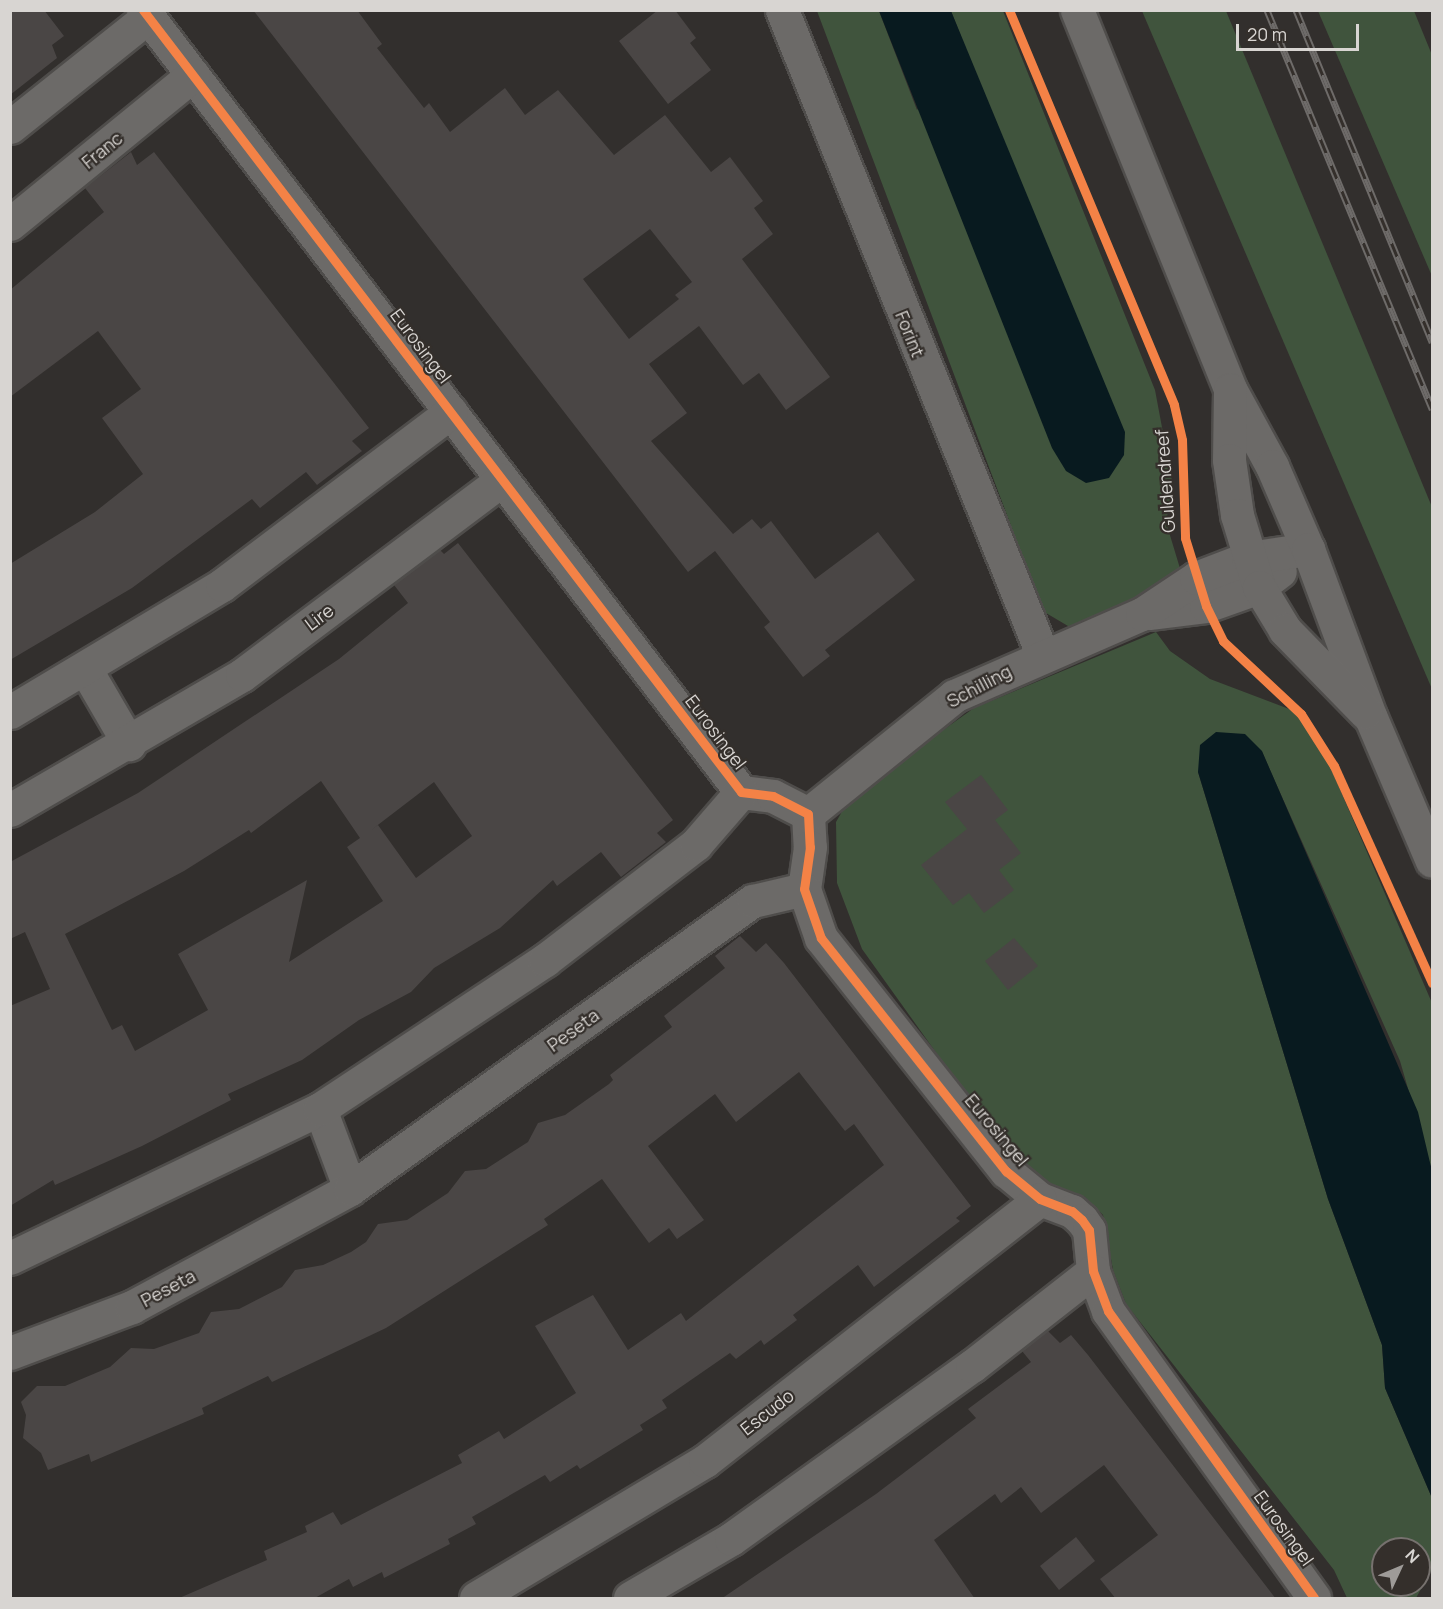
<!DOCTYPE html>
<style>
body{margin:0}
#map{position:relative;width:1443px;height:1609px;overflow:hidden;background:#322f2d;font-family:Manrope,sans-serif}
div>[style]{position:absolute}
.green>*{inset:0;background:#40543d}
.water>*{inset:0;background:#081a1f}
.building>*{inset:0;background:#4a4645}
.roads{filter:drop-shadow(2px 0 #4f4d4b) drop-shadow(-2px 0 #4f4d4b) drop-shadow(0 2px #4f4d4b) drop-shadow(0 -2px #4f4d4b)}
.minor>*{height:33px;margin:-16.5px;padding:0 16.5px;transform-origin:16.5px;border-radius:16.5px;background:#6c6a68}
.tertiary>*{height:33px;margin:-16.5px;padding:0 16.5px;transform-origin:16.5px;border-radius:16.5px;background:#6c6a68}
.rail>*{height:7px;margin-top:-3.5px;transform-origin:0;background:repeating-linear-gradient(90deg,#342f2b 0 14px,#6e6b69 0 28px);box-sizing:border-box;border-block:2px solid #6e6b69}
.cycleway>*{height:9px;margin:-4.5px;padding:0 4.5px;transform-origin:4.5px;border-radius:4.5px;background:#f48246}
span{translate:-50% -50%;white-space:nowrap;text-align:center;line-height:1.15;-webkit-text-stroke:4.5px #342f2b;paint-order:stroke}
.street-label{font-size:18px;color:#d8d5d2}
.frame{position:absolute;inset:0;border:12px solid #d8d5d2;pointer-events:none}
.north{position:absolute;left:1371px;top:1537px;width:60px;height:60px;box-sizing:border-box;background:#342f2b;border:2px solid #76716e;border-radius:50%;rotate:46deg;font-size:16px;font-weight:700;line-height:24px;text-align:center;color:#d8d5d2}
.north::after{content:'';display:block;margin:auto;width:21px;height:27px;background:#9e9b98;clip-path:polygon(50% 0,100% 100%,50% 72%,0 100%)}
.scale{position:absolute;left:1236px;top:24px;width:123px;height:27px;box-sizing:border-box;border:3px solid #d8d5d2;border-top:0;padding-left:8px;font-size:18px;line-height:21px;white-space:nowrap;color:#d8d5d2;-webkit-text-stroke:4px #342f2b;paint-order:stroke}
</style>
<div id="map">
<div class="green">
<div style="clip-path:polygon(817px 11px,879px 11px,917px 110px,966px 49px,951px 11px,1003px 11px,1155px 390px,1173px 486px,1166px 522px,1182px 575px,1090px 625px,1068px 626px,1046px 613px,1033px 584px)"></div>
<div style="clip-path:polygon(1142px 11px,1226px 11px,1432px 507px,1432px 689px)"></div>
<div style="clip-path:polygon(1318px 11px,1414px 11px,1432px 55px,1432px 276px)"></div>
<div style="clip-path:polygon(evenodd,1156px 632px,1170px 651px,1210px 679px,1297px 712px,1323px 750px,1432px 1003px,1432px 1171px,1400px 1061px,1262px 752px,1198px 772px,1328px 1199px,1382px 1345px,1385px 1388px,1432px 1498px,1432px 1569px,1416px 1598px,1347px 1598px,1334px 1570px,1126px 1304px,1113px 1270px,1103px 1215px,1085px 1197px,1038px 1180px,1010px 1156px,862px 949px,837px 883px,836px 822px,851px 796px,974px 708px,1156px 632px,1383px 1549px,1419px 1549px,1419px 1585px,1383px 1585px,1383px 1549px)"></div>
</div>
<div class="water">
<div style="clip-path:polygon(879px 11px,951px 11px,1125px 432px,1124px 455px,1109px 478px,1086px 483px,1066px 471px,1052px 448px)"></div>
<div style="clip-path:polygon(1216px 732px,1245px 734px,1262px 751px,1418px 1112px,1432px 1171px,1432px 1498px,1385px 1388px,1382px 1345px,1328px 1199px,1198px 772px,1200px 745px)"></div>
</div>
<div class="building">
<div style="clip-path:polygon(10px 10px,44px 10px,64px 36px,52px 45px,57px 58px,10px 95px)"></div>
<div style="clip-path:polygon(evenodd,253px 10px,357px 10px,382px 44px,377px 48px,424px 108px,429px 103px,450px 132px,505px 88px,525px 115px,558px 90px,614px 155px,665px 115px,711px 172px,730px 157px,763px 201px,754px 208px,773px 234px,742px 259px,830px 377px,786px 410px,759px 373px,743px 385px,699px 326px,649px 364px,687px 413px,651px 441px,733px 534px,752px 519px,761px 529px,771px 521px,815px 579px,878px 532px,915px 580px,825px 650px,830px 656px,803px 677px,764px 627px,770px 622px,715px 551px,688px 572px,253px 10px,650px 229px,692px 282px,675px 295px,679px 299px,629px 339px,583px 279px,650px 229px)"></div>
<div style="clip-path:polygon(658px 10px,675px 10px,696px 38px,690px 43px,711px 70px,668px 104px,619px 41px)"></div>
<div style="clip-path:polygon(131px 152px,137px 165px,154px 152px,369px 428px,352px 441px,362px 451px,317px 485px,306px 472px,260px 508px,252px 499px,132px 588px,10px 660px,10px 564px,95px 512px,143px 474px,102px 418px,141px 389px,98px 331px,10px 397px,10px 290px,104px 212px,85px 188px)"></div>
<div style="clip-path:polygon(evenodd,458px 543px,673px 820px,657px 833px,666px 842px,621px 877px,601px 852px,557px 886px,553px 880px,500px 928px,434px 968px,411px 992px,359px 1020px,302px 1060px,228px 1094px,231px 1100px,142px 1146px,55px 1185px,53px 1180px,10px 1206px,10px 1006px,50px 989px,25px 932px,10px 939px,10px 862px,138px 793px,339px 659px,408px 603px,394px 585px,440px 550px,444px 554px,458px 543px,321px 781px,360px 838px,347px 847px,383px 901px,289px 962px,307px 880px,178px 954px,208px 1010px,135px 1051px,122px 1025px,112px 1030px,65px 934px,184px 871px,249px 830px,251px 833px,321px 781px,458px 543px,434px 782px,472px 836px,416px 878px,378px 825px,370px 831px,434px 782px)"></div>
<div style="clip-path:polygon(981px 775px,1008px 810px,995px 820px,1021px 853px,999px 870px,1014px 890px,984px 913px,969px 893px,953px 905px,921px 865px,967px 829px,945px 802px)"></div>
<div style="clip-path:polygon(740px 936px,756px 952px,766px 943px,784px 963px,971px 1206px,956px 1218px,960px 1221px,874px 1287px,858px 1265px,793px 1315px,797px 1320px,764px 1345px,761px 1340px,736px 1359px,730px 1353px,662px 1400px,667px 1408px,640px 1425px,643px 1430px,580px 1469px,577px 1465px,550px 1482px,545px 1475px,472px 1517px,476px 1524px,448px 1539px,450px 1544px,384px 1578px,382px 1572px,353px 1587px,349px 1579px,313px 1599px,177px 1599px,267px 1560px,264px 1551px,307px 1532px,305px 1526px,333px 1512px,341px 1525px,372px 1509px,462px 1463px,458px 1455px,499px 1431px,504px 1439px,576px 1393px,535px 1326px,593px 1295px,628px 1350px,681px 1313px,686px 1321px,884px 1165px,854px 1124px,845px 1131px,799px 1072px,736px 1122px,715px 1094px,648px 1146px,704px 1220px,677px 1239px,669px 1228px,649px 1243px,602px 1179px,544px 1219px,548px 1225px,386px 1328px,272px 1382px,268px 1376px,202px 1408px,204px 1414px,91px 1462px,89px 1454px,48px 1470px,41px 1453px,23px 1438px,26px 1415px,21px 1402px,37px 1386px,65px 1386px,110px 1367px,131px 1348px,154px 1349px,199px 1333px,211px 1312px,239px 1309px,282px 1287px,295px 1270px,323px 1265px,351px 1252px,366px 1242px,378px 1224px,407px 1220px,448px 1193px,465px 1171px,486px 1169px,528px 1142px,538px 1123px,565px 1115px,609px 1084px,613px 1080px,610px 1075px,672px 1027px,664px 1016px,725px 968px,715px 956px)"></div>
<div style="clip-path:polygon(1014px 938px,1038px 966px,1008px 990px,985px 961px)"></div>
<div style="clip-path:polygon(1048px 1331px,1060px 1343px,1071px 1335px,1088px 1355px,1276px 1599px,1116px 1599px,1100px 1579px,1158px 1535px,1104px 1465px,1041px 1513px,1021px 1487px,1001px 1503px,995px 1494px,934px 1540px,975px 1599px,721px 1599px,876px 1494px,976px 1418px,968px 1409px,1031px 1362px,1022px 1351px)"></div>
<div style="clip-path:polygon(1076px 1537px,1095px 1561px,1059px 1590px,1040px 1566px)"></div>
</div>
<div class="roads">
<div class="minor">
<div style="left:143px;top:10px;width:984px;rotate:52.59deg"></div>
<div style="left:741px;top:792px;width:32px;rotate:7deg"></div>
<div style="left:773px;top:796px;width:39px;rotate:27deg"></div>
<div style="left:808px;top:814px;width:33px;rotate:87deg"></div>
<div style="left:810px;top:847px;width:42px;rotate:98.1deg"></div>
<div style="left:804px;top:889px;width:52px;rotate:70.9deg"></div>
<div style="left:821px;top:938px;width:298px;rotate:51.6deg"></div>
<div style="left:1006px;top:1171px;width:44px;rotate:39.5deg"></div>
<div style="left:1040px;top:1199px;width:34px;rotate:21deg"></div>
<div style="left:1072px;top:1211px;width:13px;rotate:42deg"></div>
<div style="left:1082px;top:1220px;width:12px;rotate:55deg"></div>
<div style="left:1089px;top:1230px;width:41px;rotate:84.4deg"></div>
<div style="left:1093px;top:1271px;width:43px;rotate:69.4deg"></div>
<div style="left:1108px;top:1311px;width:353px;rotate:54.3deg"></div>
<div style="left:782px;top:10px;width:697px;rotate:68deg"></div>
<div style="left:10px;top:127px;width:176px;rotate:-38.6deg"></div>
<div style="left:10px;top:224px;width:236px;rotate:-39.2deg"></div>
<div style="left:1149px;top:613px;width:57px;rotate:-7deg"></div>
<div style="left:1206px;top:606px;width:56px;rotate:-19.7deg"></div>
<div style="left:1259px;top:587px;width:26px;rotate:-37deg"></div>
<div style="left:86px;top:670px;width:86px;rotate:59.8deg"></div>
<div style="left:10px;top:712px;width:247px;rotate:-30.9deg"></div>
<div style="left:222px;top:585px;width:287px;rotate:-37.1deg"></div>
<div style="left:10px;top:810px;width:268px;rotate:-30.2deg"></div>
<div style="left:242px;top:675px;width:325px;rotate:-36.9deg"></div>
<div style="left:808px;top:814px;width:188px;rotate:-38.9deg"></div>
<div style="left:954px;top:696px;width:205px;rotate:-23.6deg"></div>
<div style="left:1142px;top:614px;width:65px;rotate:-33.7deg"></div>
<div style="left:1196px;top:578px;width:56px;rotate:-21deg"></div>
<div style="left:1248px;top:558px;width:61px;rotate:-8.5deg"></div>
<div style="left:320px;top:1109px;width:85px;rotate:69.4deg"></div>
<div style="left:10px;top:1258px;width:344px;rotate:-25.7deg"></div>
<div style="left:320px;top:1109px;width:270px;rotate:-33.5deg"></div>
<div style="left:545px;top:960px;width:190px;rotate:-37.5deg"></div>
<div style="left:696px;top:844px;width:69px;rotate:-49.1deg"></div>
<div style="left:10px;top:1353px;width:130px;rotate:-20.7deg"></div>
<div style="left:132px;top:1307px;width:248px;rotate:-28.4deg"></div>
<div style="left:350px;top:1189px;width:495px;rotate:-35.6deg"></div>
<div style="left:753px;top:901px;width:52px;rotate:-13.2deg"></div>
<div style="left:476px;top:1598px;width:267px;rotate:-30.9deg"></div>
<div style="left:705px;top:1461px;width:425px;rotate:-38deg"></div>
<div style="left:630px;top:1598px;width:117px;rotate:-30.3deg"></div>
<div style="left:731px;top:1539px;width:297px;rotate:-35.7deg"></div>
<div style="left:972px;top:1366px;width:154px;rotate:-38.1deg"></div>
</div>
<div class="tertiary">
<div style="left:1077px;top:10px;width:409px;rotate:68deg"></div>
<div style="left:1230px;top:389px;width:88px;rotate:61.4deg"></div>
<div style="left:1272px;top:466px;width:90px;rotate:66.6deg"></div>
<div style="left:1308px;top:549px;width:180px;rotate:69.6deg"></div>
<div style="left:1371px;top:718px;width:155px;rotate:66.9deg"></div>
<div style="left:1230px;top:390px;width:70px;rotate:90.8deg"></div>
<div style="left:1229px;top:460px;width:56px;rotate:81.7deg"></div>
<div style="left:1237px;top:515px;width:75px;rotate:73deg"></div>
<div style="left:1259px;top:587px;width:50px;rotate:58.8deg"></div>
<div style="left:1285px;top:630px;width:115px;rotate:45.7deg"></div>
</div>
</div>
<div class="rail">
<div style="left:1267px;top:10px;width:432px;rotate:67.5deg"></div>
<div style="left:1296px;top:10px;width:359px;rotate:67.7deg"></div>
</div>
<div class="cycleway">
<div style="left:143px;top:10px;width:984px;rotate:52.59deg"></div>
<div style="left:741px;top:792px;width:32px;rotate:7deg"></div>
<div style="left:773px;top:796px;width:39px;rotate:27deg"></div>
<div style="left:808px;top:814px;width:33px;rotate:87deg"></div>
<div style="left:810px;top:847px;width:42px;rotate:98.1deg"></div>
<div style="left:804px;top:889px;width:52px;rotate:70.9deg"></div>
<div style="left:821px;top:938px;width:298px;rotate:51.6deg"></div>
<div style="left:1006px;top:1171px;width:44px;rotate:39.5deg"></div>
<div style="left:1040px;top:1199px;width:34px;rotate:21deg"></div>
<div style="left:1072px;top:1211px;width:13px;rotate:42deg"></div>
<div style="left:1082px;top:1220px;width:12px;rotate:55deg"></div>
<div style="left:1089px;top:1230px;width:41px;rotate:84.4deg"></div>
<div style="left:1093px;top:1271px;width:43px;rotate:69.4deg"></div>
<div style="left:1108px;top:1311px;width:353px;rotate:54.3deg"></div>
<div style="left:1009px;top:10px;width:428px;rotate:67.3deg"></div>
<div style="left:1174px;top:405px;width:36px;rotate:77deg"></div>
<div style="left:1182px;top:440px;width:98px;rotate:88.2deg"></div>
<div style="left:1185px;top:538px;width:71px;rotate:72.8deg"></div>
<div style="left:1206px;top:606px;width:39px;rotate:64deg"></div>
<div style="left:1223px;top:641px;width:107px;rotate:43.1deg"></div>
<div style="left:1301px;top:714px;width:62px;rotate:57.6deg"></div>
<div style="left:1334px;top:766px;width:238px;rotate:65.7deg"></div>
</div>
<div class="street-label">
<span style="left:102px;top:150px;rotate:-39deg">Franc</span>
<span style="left:910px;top:334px;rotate:68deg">Forint</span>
<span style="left:421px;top:346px;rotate:53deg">Eurosingel</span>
<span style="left:1165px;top:481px;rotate:-94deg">Guldendreef</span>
<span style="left:319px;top:617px;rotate:-37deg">Lire</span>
<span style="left:979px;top:686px;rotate:-28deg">Schilling</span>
<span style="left:716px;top:732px;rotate:53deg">Eurosingel</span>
<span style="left:573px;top:1030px;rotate:-36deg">Peseta</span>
<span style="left:997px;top:1130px;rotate:50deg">Eurosingel</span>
<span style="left:168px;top:1288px;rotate:-28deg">Peseta</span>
<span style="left:767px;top:1412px;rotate:-38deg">Escudo</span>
<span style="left:1284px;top:1528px;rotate:54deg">Eurosingel</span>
</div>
<div class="frame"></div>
<div class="north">N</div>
<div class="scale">20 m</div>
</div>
